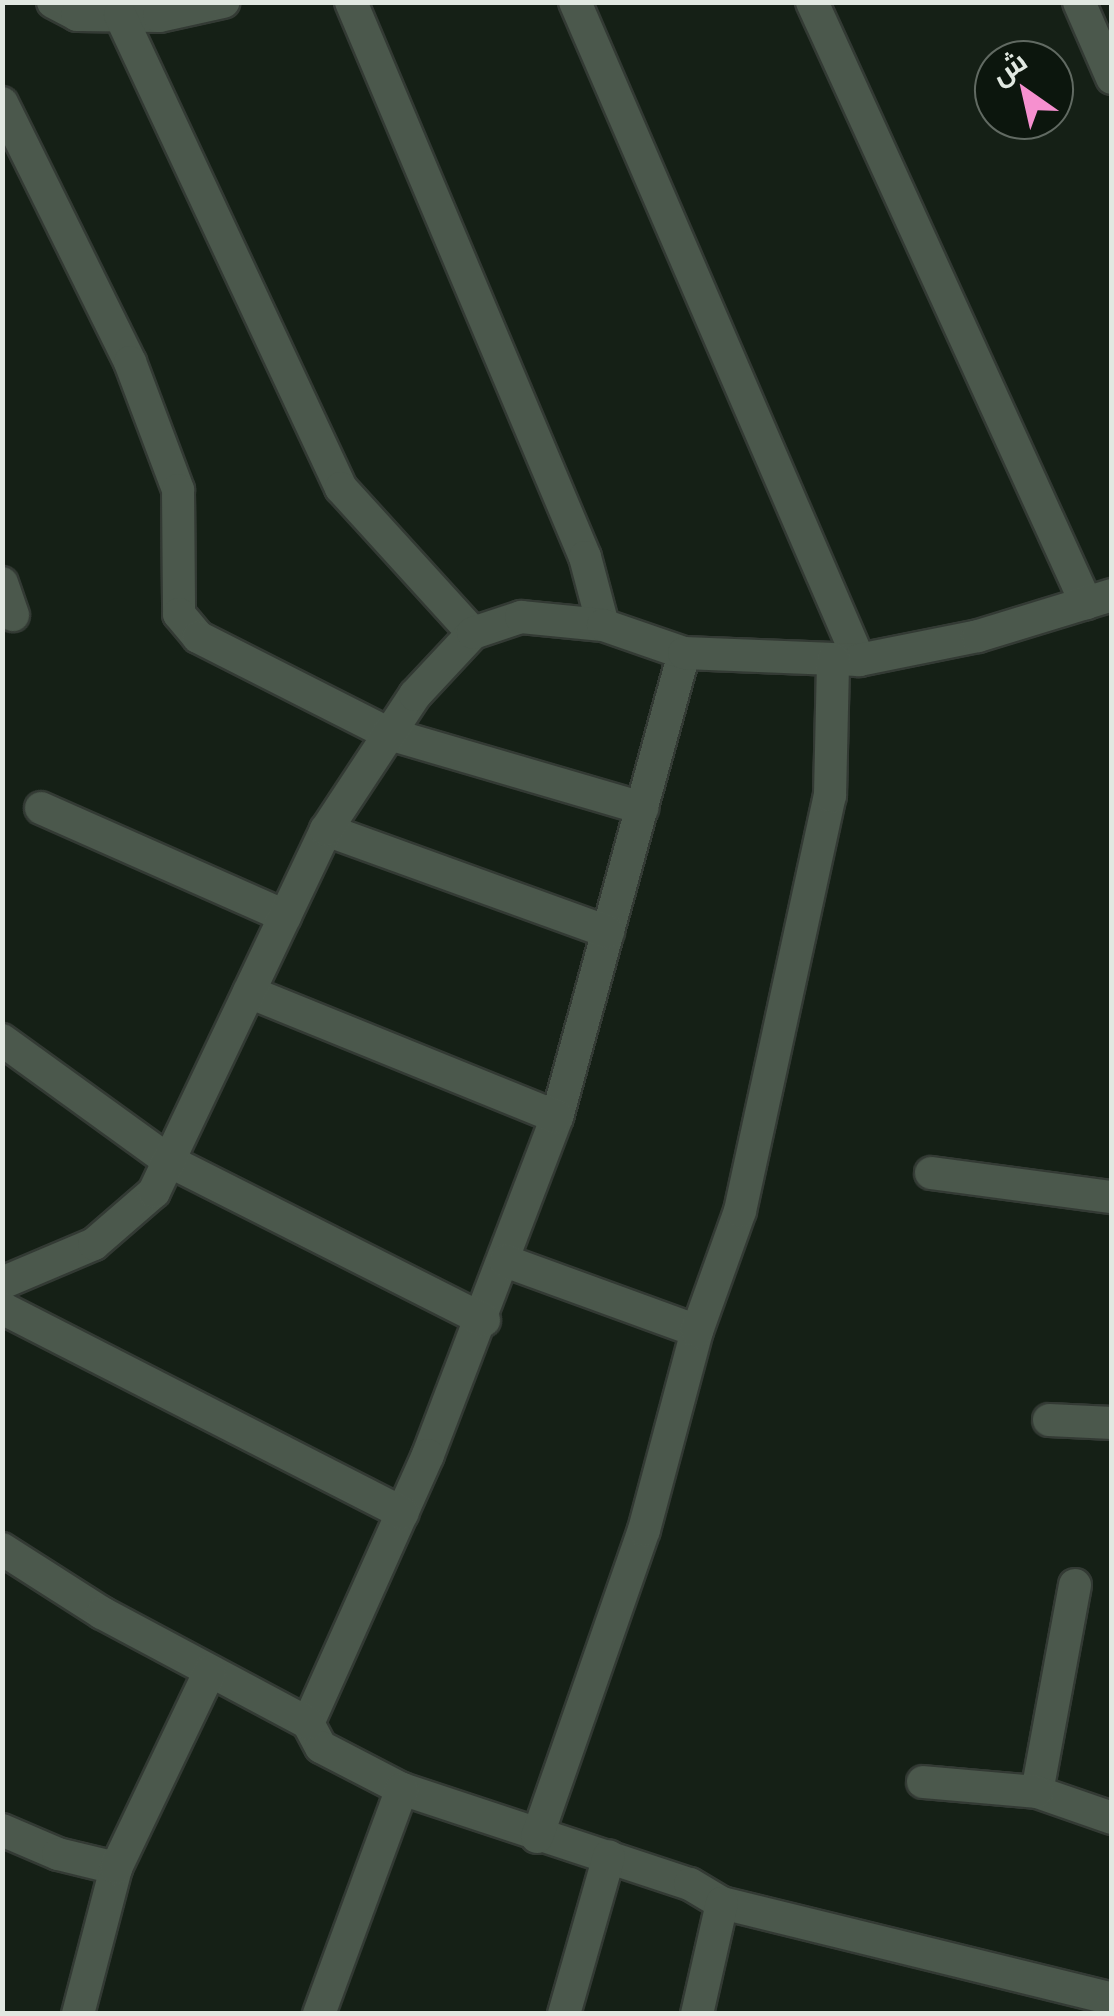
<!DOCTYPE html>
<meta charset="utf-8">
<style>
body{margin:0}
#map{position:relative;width:1114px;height:2016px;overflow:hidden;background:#152016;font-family:"Exo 2",Cairo,sans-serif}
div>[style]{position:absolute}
.roads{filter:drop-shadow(2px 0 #333a34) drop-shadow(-2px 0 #333a34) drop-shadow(0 2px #333a34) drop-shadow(0 -2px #333a34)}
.minor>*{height:32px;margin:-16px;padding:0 16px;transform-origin:16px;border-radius:16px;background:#4b584c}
span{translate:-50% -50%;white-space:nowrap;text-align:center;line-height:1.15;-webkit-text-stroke:10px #0c160d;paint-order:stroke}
.frame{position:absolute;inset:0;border:5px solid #e1e8e1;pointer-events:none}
.north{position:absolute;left:974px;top:40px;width:100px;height:100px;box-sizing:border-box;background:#0c160d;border:2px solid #616a62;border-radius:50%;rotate:326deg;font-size:28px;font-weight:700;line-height:40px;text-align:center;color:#e1e8e1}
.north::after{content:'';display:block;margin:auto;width:35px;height:45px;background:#f690cf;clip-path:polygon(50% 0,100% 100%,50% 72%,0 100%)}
</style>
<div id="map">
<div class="roads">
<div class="minor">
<div style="left:53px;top:2px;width:27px;rotate:28deg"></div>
<div style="left:77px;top:15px;width:82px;rotate:0.7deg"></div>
<div style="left:159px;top:16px;width:66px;rotate:-12.3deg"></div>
<div style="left:351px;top:2px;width:602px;rotate:67.14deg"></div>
<div style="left:585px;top:557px;width:70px;rotate:75.2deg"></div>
<div style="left:575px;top:2px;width:717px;rotate:66.65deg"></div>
<div style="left:812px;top:2px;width:661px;rotate:65.49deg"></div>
<div style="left:1079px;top:2px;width:83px;rotate:66.5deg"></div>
<div style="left:120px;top:15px;width:522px;rotate:64.96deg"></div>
<div style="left:341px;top:488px;width:196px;rotate:47.7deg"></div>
<div style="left:2px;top:103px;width:289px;rotate:63.7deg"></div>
<div style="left:130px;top:362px;width:137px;rotate:69.4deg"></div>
<div style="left:178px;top:490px;width:124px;rotate:89.5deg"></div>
<div style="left:179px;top:614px;width:30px;rotate:50deg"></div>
<div style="left:198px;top:637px;width:214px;rotate:26.9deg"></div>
<div style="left:389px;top:734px;width:264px;rotate:16.3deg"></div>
<div style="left:2px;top:583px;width:34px;rotate:71deg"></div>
<div style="left:684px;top:653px;width:481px;rotate:105.3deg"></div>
<div style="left:557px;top:1117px;width:362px;rotate:110.9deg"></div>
<div style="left:428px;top:1455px;width:294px;rotate:114.1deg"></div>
<div style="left:308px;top:1723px;width:27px;rotate:62deg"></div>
<div style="left:321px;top:1747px;width:91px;rotate:27.4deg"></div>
<div style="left:402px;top:1789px;width:303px;rotate:18.3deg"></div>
<div style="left:690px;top:1884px;width:37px;rotate:31deg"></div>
<div style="left:722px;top:1903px;width:402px;rotate:13.8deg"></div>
<div style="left:41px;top:808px;width:267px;rotate:23.9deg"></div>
<div style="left:326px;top:830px;width:300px;rotate:19.9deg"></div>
<div style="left:249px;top:992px;width:332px;rotate:22.1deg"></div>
<div style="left:2px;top:1040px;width:206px;rotate:35.9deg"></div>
<div style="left:169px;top:1161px;width:353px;rotate:26.8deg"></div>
<div style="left:931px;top:1173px;width:183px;rotate:7.6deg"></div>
<div style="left:505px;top:1261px;width:204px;rotate:20deg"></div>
<div style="left:2px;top:1283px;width:100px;rotate:-23deg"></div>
<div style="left:94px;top:1244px;width:79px;rotate:-40.9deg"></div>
<div style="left:154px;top:1192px;width:401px;rotate:-64.6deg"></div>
<div style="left:326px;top:830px;width:162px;rotate:-56.6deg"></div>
<div style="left:415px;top:695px;width:85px;rotate:-46.9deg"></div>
<div style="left:473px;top:633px;width:51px;rotate:-18.4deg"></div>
<div style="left:521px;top:617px;width:82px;rotate:5.6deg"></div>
<div style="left:603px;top:625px;width:86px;rotate:19.1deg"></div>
<div style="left:684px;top:653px;width:175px;rotate:2.3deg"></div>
<div style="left:859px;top:660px;width:121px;rotate:-11.4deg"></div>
<div style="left:978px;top:636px;width:140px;rotate:-17deg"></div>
<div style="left:2px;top:1308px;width:450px;rotate:27.1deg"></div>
<div style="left:1049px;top:1420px;width:63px;rotate:2.7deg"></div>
<div style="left:2px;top:1549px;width:119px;rotate:32.6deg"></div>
<div style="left:102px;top:1613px;width:234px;rotate:28.1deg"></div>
<div style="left:1075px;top:1585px;width:210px;rotate:100.4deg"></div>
<div style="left:1037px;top:1792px;width:79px;rotate:19.1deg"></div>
<div style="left:923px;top:1782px;width:114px;rotate:5deg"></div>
<div style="left:2px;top:1830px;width:61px;rotate:23.2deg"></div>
<div style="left:58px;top:1854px;width:60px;rotate:13.6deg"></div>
<div style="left:537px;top:1837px;width:325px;rotate:-70.8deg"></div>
<div style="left:644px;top:1530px;width:206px;rotate:-75.1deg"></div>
<div style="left:697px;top:1331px;width:127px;rotate:-70.3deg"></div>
<div style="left:740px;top:1211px;width:425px;rotate:-77.8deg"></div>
<div style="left:830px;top:796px;width:137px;rotate:-88.7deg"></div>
<div style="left:78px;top:2014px;width:151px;rotate:-75.4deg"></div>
<div style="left:116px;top:1868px;width:218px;rotate:-64.5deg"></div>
<div style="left:319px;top:2014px;width:240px;rotate:-69.8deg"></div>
<div style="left:564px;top:2014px;width:164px;rotate:-74.1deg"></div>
<div style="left:697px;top:2014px;width:114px;rotate:-77.3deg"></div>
</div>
</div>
<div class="frame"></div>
<div class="north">ش</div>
</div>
